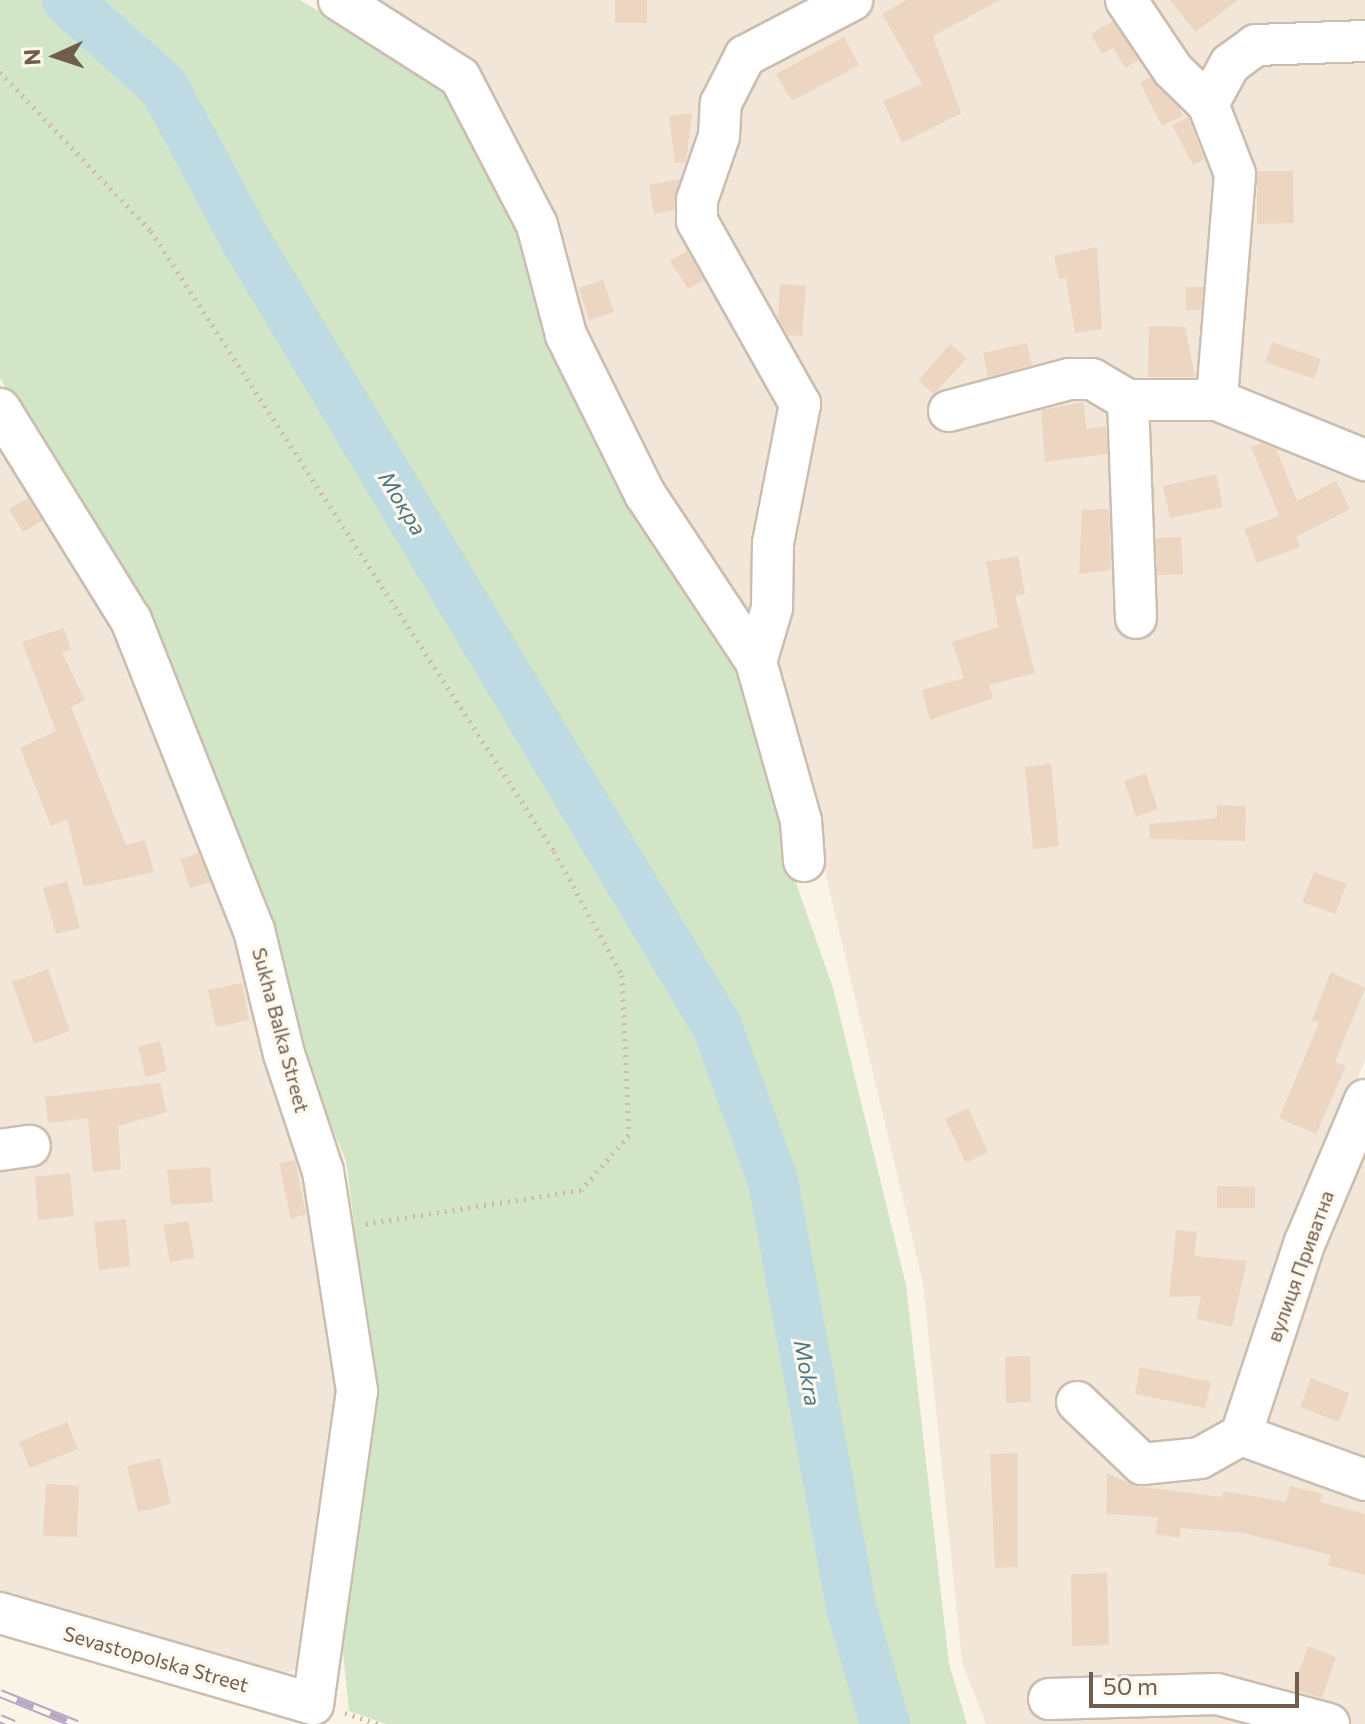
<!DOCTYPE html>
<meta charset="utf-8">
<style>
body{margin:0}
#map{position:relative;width:1365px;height:1724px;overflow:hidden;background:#faf4e7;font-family:Commissioner,sans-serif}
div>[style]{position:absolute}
.residential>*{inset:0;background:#f1e6d7}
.green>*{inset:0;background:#d2e6c7}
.river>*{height:50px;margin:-25px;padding:0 25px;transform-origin:25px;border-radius:25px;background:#bedae2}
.building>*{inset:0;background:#ecd6c2}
.path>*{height:5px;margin-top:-2.5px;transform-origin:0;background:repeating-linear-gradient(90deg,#d1b9a5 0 2px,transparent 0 8px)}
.roads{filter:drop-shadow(2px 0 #cbbdaf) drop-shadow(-2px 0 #cbbdaf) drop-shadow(0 2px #cbbdaf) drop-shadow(0 -2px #cbbdaf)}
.minor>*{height:40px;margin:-20px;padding:0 20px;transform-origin:20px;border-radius:20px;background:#fff}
.rail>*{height:9px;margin-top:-4.5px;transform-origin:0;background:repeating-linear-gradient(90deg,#fdf8ed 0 18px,#b8a7c3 0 36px);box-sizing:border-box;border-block:2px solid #b8a7c3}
span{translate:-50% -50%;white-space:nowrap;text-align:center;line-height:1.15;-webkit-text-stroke:6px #fdf8ed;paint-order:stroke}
.street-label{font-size:20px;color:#715d4e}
.water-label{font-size:22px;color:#4b7582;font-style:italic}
.north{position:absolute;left:16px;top:16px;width:80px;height:80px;-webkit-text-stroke:6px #fdf8ed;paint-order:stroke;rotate:267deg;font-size:22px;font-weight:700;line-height:32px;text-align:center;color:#715d4e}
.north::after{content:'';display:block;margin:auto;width:28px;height:36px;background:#715d4e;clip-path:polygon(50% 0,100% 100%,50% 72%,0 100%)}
.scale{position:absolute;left:1089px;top:1672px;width:210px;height:36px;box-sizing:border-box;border:4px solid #715d4e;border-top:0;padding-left:10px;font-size:24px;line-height:28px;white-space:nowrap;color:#715d4e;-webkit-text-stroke:6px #fdf8ed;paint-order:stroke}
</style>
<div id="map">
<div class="residential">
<div style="clip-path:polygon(377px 0,826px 0,738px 48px,697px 171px,794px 404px,765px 602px,745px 620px,708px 576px,577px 320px,549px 220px,479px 67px)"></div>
<div style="clip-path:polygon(873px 0,1118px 0,1229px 173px,1209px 409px,1365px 472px,1365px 1060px,1288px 1244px,1227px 1436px,1365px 1490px,1365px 1724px,986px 1724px,962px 1662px,923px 1283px,775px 662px,811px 400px,706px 219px,730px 104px,751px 65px)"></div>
<div style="clip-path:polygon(1142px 0,1365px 0,1365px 438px,1234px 386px,1247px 171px)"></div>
<div style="clip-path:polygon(0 421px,125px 623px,248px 934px,316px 1173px,349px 1387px,312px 1648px,297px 1670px,276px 1675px,0 1600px)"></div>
<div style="clip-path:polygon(1365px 1142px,1365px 1458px,1264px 1423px,1321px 1244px)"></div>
</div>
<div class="green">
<div style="clip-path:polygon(0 0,300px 0,447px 88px,734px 653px,789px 863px,833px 988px,906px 1285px,949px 1664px,967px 1724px,386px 1724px,349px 1711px,341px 1634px,376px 1396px,346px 1161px,296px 1044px,140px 614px,0 378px)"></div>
</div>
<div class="river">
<div style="left:67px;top:0;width:130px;rotate:41.9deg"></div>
<div style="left:164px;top:87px;width:172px;rotate:61.9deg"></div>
<div style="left:245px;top:239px;width:918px;rotate:59.05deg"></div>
<div style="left:717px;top:1026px;width:165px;rotate:70.1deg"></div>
<div style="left:773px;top:1181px;width:433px;rotate:79.6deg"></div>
<div style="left:851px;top:1607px;width:122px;rotate:73.8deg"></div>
</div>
<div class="building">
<div style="clip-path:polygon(615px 0,647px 0,647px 23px,615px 23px)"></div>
<div style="clip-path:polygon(906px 0,1000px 0,933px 36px,961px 113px,902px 143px,883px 101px,922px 84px,882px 14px)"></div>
<div style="clip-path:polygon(1170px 0,1238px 0,1195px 32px)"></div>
<div style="clip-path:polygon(1113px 21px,1139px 60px,1125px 68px,1113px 48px,1102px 54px,1091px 34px)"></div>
<div style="clip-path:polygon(844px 37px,859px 65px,792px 101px,776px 74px)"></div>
<div style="clip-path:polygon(1150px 77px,1179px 108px,1183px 116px,1162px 126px,1140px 83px)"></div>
<div style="clip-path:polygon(692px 113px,686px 162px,675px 163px,669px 116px)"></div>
<div style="clip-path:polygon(1188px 117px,1204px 159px,1193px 165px,1172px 125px)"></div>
<div style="clip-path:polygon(1257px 171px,1293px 171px,1294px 223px,1257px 224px)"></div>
<div style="clip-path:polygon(680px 179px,674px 210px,654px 214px,649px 185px)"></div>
<div style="clip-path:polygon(1097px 247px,1102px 329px,1075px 333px,1066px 278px,1059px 279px,1054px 256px)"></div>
<div style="clip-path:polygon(687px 251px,704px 280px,688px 289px,670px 261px)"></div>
<div style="clip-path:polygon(603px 280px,614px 312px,589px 320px,579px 288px)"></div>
<div style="clip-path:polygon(780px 284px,806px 286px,802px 336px,788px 335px,778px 318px)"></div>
<div style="clip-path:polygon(1186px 287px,1203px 287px,1201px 310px,1186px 310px)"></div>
<div style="clip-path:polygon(1149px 326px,1185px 327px,1195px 377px,1148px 377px)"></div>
<div style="clip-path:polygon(1272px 342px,1321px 359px,1314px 379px,1265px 362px)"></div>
<div style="clip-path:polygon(1027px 343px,1032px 365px,988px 377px,983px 353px)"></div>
<div style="clip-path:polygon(950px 344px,967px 358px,934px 394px,918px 381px)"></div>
<div style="clip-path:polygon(1084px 402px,1086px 429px,1106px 426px,1107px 454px,1045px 462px,1041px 410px)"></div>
<div style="clip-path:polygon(1262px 443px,1276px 449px,1297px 501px,1336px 481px,1350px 509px,1296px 537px,1300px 547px,1257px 563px,1244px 529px,1279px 516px,1251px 447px)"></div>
<div style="clip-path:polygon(1216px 474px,1223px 507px,1170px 518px,1163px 486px)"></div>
<div style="clip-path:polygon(28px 498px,42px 521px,23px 532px,9px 509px)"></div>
<div style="clip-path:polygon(1109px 509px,1111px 570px,1079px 574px,1082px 510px)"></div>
<div style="clip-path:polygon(1181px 537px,1183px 574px,1157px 575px,1156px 538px)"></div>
<div style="clip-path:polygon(1018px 556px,1025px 594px,1015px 596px,1035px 673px,989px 685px,993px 698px,930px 720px,922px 690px,964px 678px,952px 642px,998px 627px,986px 562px)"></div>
<div style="clip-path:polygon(64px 628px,71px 650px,62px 653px,85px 700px,71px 707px,126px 845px,145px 840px,154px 872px,84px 887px,67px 819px,51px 826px,20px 748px,56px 731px,22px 642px)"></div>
<div style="clip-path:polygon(1051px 764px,1059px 846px,1033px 849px,1025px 767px)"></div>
<div style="clip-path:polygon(1146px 773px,1158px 809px,1136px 817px,1124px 781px)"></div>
<div style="clip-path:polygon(1217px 805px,1246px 806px,1245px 841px,1150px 839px,1149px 824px,1217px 818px)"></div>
<div style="clip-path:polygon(199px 853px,210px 882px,190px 888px,180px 859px)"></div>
<div style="clip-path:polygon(1314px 872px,1347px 884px,1335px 914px,1302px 902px)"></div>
<div style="clip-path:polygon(67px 881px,80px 928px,56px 934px,43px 888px)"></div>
<div style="clip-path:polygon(48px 969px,70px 1031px,34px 1044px,12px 982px)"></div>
<div style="clip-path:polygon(1331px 972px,1365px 988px,1335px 1062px,1346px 1066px,1316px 1134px,1279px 1118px,1319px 1023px,1312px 1020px)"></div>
<div style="clip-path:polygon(242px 983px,249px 1020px,216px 1027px,208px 990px)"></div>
<div style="clip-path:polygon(160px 1041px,167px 1071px,146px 1077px,138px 1047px)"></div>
<div style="clip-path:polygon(160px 1083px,167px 1112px,118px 1126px,121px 1169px,93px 1172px,88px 1118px,48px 1123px,45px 1097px)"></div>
<div style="clip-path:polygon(968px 1108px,988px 1152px,966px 1163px,945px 1119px)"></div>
<div style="clip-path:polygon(295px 1160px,306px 1214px,291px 1219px,279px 1163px)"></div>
<div style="clip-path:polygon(210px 1167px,213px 1202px,171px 1205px,167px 1170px)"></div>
<div style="clip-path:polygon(70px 1173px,74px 1216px,38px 1220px,35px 1177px)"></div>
<div style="clip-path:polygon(1217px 1186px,1255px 1187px,1255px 1208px,1217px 1208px)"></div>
<div style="clip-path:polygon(126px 1219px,130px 1266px,99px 1270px,94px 1222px)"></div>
<div style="clip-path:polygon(188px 1221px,195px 1258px,170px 1262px,163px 1225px)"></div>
<div style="clip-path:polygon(1176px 1230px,1197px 1232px,1194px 1256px,1247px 1261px,1232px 1327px,1196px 1319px,1201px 1296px,1169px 1297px)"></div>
<div style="clip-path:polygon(1030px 1356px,1031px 1402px,1006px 1403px,1005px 1357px)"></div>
<div style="clip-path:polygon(1140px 1367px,1211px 1382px,1205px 1408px,1135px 1394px)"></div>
<div style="clip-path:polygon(1311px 1378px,1349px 1393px,1339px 1422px,1300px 1407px)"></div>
<div style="clip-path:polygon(67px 1422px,78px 1449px,30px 1468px,19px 1442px)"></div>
<div style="clip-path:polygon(1018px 1453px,1018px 1567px,995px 1568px,990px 1454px)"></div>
<div style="clip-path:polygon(160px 1458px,171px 1504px,138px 1512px,127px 1466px)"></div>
<div style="clip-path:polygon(1107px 1473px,1135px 1486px,1222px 1497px,1223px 1491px,1286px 1502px,1290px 1486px,1322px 1494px,1320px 1502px,1365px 1514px,1365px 1575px,1328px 1565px,1331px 1555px,1243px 1533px,1181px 1528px,1179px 1538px,1155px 1534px,1158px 1517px,1106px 1514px)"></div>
<div style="clip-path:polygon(46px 1484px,79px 1486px,77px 1537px,43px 1536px)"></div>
<div style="clip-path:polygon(1107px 1573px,1109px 1645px,1072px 1646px,1071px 1574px)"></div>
<div style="clip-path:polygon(1308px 1646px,1336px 1657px,1322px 1698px,1293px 1689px)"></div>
</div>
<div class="path">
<div style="left:0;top:72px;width:219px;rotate:46.5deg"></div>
<div style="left:151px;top:231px;width:739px;rotate:56.98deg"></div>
<div style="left:554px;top:851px;width:141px;rotate:61.3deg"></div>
<div style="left:622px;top:975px;width:160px;rotate:87.5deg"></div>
<div style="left:629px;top:1135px;width:73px;rotate:131.1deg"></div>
<div style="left:581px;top:1190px;width:220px;rotate:171.1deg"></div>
<div style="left:345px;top:1713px;width:36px;rotate:18deg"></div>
</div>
<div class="roads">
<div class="minor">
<div style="left:339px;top:0;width:143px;rotate:32.5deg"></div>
<div style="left:460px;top:77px;width:167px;rotate:62.5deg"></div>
<div style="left:537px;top:225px;width:114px;rotate:75.2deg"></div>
<div style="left:566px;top:335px;width:178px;rotate:63.6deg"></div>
<div style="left:645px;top:494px;width:201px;rotate:56.5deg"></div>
<div style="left:1126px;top:0;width:84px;rotate:56.1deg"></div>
<div style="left:1173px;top:70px;width:49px;rotate:44.2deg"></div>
<div style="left:1208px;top:104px;width:75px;rotate:68.9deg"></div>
<div style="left:1235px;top:174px;width:227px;rotate:94.6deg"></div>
<div style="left:1217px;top:400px;width:160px;rotate:22.1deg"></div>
<div style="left:1208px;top:104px;width:46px;rotate:-61.2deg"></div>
<div style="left:1230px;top:64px;width:32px;rotate:-36deg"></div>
<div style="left:1256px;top:45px;width:109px;rotate:-2.1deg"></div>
<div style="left:1128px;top:400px;width:218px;rotate:87.9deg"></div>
<div style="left:0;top:409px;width:248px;rotate:58.2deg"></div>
<div style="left:131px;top:620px;width:334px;rotate:68.4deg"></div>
<div style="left:254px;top:930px;width:128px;rotate:76.4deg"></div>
<div style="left:284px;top:1054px;width:123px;rotate:71.6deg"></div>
<div style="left:323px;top:1171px;width:223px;rotate:81.2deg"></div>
<div style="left:357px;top:1391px;width:316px;rotate:98deg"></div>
<div style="left:313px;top:1704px;width:326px;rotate:-163.8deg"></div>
<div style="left:949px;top:411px;width:124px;rotate:-14.9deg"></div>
<div style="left:1069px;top:379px;width:23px"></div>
<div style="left:1092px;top:379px;width:42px;rotate:30.3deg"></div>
<div style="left:1128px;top:400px;width:89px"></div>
<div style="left:804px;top:861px;width:40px;rotate:-94.3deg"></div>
<div style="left:801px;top:821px;width:165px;rotate:-105.8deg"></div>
<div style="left:756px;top:662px;width:56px;rotate:-73.5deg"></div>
<div style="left:772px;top:608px;width:65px;rotate:-89.1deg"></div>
<div style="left:773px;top:543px;width:142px;rotate:-79deg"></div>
<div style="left:800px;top:404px;width:210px;rotate:-119.4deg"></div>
<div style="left:697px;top:221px;width:21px;rotate:-90deg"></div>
<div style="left:697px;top:200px;width:68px;rotate:-71deg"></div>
<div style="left:719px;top:136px;width:33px;rotate:-87deg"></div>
<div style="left:721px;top:103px;width:53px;rotate:-62.9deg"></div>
<div style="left:745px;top:56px;width:121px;rotate:-27.6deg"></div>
<div style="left:0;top:1150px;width:30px;rotate:-8deg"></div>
<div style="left:1077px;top:1402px;width:90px;rotate:43.6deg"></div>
<div style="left:1142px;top:1464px;width:58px;rotate:-5.9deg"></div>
<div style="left:1200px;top:1458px;width:47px;rotate:-29.3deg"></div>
<div style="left:1241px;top:1435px;width:132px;rotate:19.9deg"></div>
<div style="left:1241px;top:1435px;width:203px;rotate:-71.7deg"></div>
<div style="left:1305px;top:1242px;width:154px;rotate:-67.1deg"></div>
<div style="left:1049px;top:1699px;width:168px;rotate:-1.7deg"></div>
<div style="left:1217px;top:1694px;width:116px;rotate:15deg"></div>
</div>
</div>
<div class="rail">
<div style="left:0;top:1693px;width:83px;rotate:21.9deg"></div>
<div style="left:0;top:1718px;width:15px;rotate:23deg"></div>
</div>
<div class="street-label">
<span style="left:281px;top:1030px;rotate:75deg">Sukha Balka Street</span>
<span style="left:1300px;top:1266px;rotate:-70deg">вулиця Приватна</span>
<span style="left:156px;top:1659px;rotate:16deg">Sevastopolska Street</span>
</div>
<div class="water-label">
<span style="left:403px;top:503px;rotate:59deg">Мокра</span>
<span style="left:808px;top:1373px;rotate:80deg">Mokra</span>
</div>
<div class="north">N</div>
<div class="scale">50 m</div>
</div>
